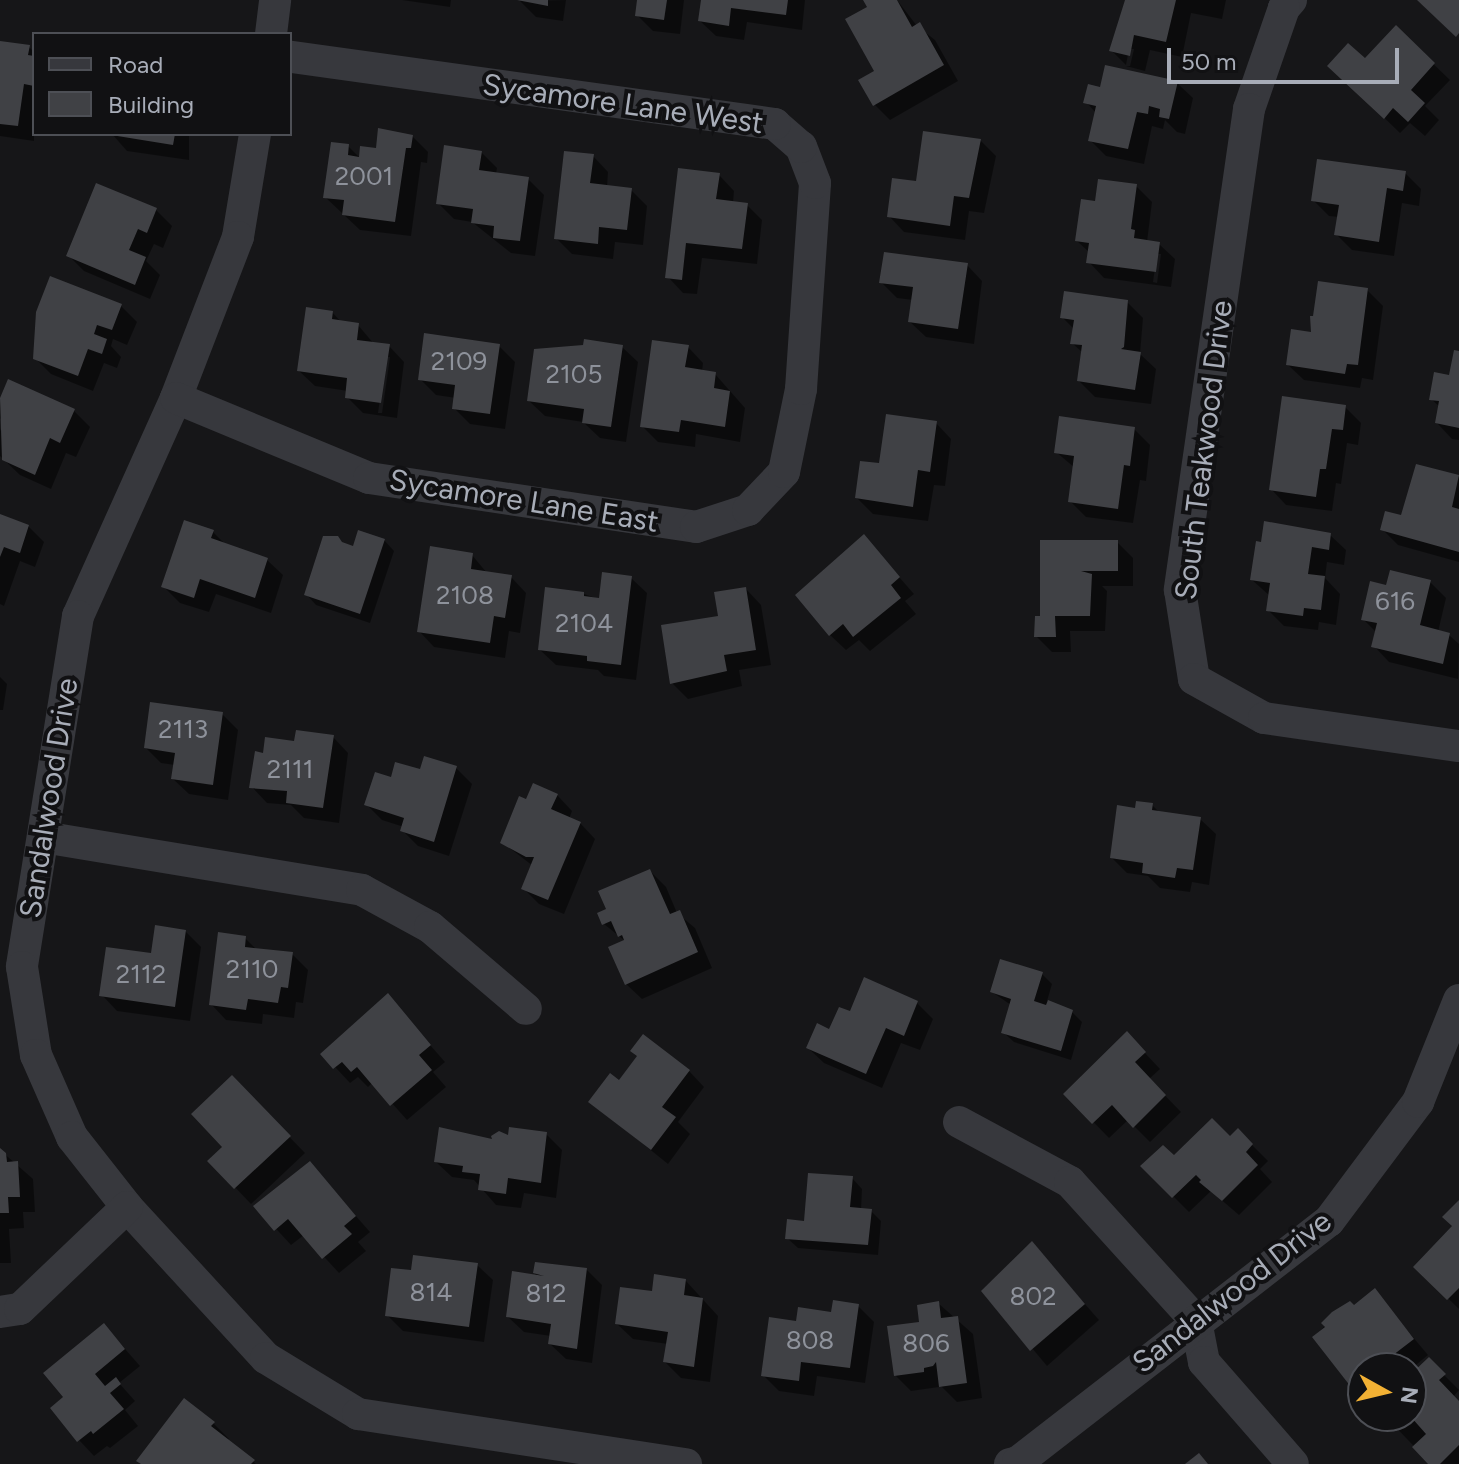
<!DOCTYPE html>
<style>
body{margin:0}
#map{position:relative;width:1459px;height:1464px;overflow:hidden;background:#161618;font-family:Figtree,sans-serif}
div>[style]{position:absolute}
.shadow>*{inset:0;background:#0007}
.building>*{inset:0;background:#404145}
.minor>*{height:32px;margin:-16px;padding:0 16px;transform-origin:16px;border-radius:16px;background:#37383d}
span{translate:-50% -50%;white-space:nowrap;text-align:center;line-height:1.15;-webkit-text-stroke:8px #111113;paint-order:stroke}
.number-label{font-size:26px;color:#8e929b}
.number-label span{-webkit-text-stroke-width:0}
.street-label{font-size:30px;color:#a8adb8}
.legend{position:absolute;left:32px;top:32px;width:260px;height:104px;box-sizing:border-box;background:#111113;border:2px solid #4d4f55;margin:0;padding:10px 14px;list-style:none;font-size:24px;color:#a8adb8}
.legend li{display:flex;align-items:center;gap:16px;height:40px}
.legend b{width:40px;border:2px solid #4d4f55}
.north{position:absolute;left:1347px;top:1352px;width:80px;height:80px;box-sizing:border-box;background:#111113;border:2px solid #4d4f55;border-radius:50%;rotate:98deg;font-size:22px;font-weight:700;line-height:32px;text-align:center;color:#a8adb8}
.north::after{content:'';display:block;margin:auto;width:28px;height:36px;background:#f2b134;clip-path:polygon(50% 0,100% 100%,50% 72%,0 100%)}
.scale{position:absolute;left:1167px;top:48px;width:232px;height:36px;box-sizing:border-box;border:4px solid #a8adb8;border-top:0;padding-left:10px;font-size:24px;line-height:28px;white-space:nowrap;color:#a8adb8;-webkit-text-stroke:6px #111113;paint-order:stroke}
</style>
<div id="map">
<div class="shadow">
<div style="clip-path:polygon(402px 0,451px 0,450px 7px)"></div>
<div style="clip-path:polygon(566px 0,563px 21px,536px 17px,520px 1px)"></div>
<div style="clip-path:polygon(639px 0,684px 0,680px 34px,653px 31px,637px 15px)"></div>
<div style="clip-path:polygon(703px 0,805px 0,802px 30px,747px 22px,744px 40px,716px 36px,700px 21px)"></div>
<div style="clip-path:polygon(865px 0,897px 0,917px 26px,935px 40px,958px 81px,890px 120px,874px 104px,877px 72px,870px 8px)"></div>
<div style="clip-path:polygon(1127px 0,1226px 0,1222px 19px,1191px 13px,1182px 57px,1150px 50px,1145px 71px,1126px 66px,1130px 66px,1134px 49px,1129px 49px,1126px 65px,1112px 51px)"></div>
<div style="clip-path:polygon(1396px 28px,1450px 80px,1425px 106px,1439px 120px,1425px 136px,1410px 123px,1400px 133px,1346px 81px)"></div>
<div style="clip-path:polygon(0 43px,29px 47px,34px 52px,34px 141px,0 136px)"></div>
<div style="clip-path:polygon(1177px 83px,1193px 98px,1185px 134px,1177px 132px,1165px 120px,1163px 129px,1152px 126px,1144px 164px,1106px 156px,1090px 140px,1096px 113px,1086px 102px,1102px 89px)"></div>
<div style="clip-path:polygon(112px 134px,189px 134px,189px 160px,127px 151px)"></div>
<div style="clip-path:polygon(412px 136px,428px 152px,427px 163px,421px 162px,411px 236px,360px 230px,325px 197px,348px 146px,361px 159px)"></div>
<div style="clip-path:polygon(981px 141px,996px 156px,984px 213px,969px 211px,965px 240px,904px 232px,889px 216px,918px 183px)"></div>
<div style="clip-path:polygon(481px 152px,497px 168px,496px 174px,528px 179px,544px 195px,535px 256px,511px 253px,472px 222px,454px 219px,438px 203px)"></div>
<div style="clip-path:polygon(593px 156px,608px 172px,607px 187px,631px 190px,647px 206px,643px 245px,615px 242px,613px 259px,572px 254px,556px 238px)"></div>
<div style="clip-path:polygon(1405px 173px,1421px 189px,1419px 206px,1402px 203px,1394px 256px,1352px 250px,1337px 235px,1339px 217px,1329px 216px,1313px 200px)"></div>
<div style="clip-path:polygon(719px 175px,734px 191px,733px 203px,747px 205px,762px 220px,757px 264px,702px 258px,697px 294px,683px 293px,668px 277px)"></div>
<div style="clip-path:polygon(evenodd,1136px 186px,1152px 202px,1147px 242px,1159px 244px,1175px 259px,1171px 287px,1104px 278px,1089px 262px,1090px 253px,1077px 241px,1097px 204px,1136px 186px,1157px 254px,1161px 254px,1157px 283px,1153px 282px,1157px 254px)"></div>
<div style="clip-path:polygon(156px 210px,172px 226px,163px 248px,154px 244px,146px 261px,160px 275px,150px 299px,84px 271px,68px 255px)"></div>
<div style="clip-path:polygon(967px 265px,982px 281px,974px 344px,926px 337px,910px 322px,913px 300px,897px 298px,881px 282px)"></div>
<div style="clip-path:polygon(1367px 290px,1383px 306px,1373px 380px,1362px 378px,1360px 388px,1304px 380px,1288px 365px,1313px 334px)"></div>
<div style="clip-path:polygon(1127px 302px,1143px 318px,1140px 354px,1156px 369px,1151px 404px,1095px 397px,1079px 381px,1083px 353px,1072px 343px,1074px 329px,1062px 317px)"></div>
<div style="clip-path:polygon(121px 306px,137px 322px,127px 345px,113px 339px,111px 346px,121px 357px,117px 368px,104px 363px,93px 391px,51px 374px,35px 358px)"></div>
<div style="clip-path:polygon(evenodd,332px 312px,342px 323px,358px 325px,374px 344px,389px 346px,404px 362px,397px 418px,363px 413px,347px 397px,348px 391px,315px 386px,299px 371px,332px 312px,386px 357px,390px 357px,382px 413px,378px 413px,386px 357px)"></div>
<div style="clip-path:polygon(499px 346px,515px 362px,505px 429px,470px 424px,454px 408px,456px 398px,436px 395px,420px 379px)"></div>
<div style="clip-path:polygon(622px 347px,638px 362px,626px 442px,600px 438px,583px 422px,545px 416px,529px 401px)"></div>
<div style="clip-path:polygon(688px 347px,703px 363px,702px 372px,715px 374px,745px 408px,740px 442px,696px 434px,695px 447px,658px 442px,642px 426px)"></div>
<div style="clip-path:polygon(1459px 353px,1459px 440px,1452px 439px,1437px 423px,1440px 407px,1431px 399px,1451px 377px)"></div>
<div style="clip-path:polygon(9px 382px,74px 411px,90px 427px,76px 457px,66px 453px,51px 489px,20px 475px,0 456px,0 431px,4px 422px,0 418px,0 403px)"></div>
<div style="clip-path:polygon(1345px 407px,1361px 423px,1358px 445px,1347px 443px,1341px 484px,1336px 483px,1332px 511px,1286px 505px,1271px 489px)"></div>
<div style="clip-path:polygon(936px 423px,951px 439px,945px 486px,934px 485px,928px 521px,873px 514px,857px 498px,880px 465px)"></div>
<div style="clip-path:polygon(1134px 429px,1150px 445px,1146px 481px,1140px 480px,1133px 523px,1086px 517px,1070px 501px,1075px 468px,1056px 452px)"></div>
<div style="clip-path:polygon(1417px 466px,1459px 477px,1459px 562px,1398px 545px,1382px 529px,1403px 518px)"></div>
<div style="clip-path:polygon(0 516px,28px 526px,44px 542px,35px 567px,20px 561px,4px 606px,0 604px)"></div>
<div style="clip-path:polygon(213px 532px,226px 545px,267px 560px,283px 575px,271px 613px,216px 594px,209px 612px,180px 603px,164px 587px)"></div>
<div style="clip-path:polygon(1330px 535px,1346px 550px,1344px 565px,1327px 562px,1325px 578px,1340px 594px,1336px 625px,1319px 622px,1318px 630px,1284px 626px,1268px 610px,1270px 596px,1252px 580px)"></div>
<div style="clip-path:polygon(864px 537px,914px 594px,905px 601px,916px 614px,870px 651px,859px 640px,846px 650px,830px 635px)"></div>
<div style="clip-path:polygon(384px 540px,394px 551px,370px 623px,316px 605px,306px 594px,344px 545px,354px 548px)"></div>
<div style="clip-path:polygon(1042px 542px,1117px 542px,1133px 558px,1133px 586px,1102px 586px,1107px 591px,1105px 631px,1070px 631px,1071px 652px,1052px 652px,1036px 636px,1042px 618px)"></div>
<div style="clip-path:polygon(472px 555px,487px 573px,511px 577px,526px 593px,520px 633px,509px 631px,505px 658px,434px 647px,419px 631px)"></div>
<div style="clip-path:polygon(631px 578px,647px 593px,636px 680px,604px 676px,598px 670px,556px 665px,540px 650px,584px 594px,601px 600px)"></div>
<div style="clip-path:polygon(1430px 582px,1446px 598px,1438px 632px,1449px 635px,1459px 644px,1458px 679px,1389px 662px,1374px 646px,1377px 633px,1363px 619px,1388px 588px)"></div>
<div style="clip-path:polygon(746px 589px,761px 605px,771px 665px,739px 670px,742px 686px,688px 699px,672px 683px)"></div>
<div style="clip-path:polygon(0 677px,7px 684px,3px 710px,0 710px)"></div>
<div style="clip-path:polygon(222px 714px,238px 730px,228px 800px,189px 794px,173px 779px,175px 765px,161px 763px,146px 748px)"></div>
<div style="clip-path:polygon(333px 737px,348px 753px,339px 823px,304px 818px,291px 805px,267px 803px,252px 787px,264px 755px,296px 744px)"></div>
<div style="clip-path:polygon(456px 768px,472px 784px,449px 856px,418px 846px,403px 831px,404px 827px,382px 820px,366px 804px,392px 779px)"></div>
<div style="clip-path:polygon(557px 795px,572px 811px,569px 819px,580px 823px,595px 839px,564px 914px,539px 904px,523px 888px,533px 866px,502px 842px,527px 801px)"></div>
<div style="clip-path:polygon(1152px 805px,1160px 813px,1200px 819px,1216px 834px,1209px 885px,1192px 882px,1190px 892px,1160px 888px,1148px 876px,1127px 873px,1112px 858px,1137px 810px)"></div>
<div style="clip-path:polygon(650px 871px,666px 887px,677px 913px,695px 928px,712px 968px,642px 999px,626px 984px,625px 941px,604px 924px)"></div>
<div style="clip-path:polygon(185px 931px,201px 947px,190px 1021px,117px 1011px,102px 995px)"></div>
<div style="clip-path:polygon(245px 938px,258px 951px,292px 954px,308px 970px,303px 1003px,296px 1002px,294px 1018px,263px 1014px,262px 1024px,226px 1020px,211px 1004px)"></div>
<div style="clip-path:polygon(1042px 974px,1052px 984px,1047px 1001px,1072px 1012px,1082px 1022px,1071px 1060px,1014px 1042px,1003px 1032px,1011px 1005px,992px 992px)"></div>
<div style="clip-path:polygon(387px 996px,445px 1062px,433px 1072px,446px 1087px,407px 1120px,373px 1082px,368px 1087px,358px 1077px,350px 1083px,323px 1054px)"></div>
<div style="clip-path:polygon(917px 1003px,933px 1019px,920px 1050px,901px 1043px,882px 1088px,824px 1063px,808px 1048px,851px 1014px)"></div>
<div style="clip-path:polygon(1127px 1034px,1160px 1069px,1149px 1079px,1181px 1112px,1150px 1142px,1128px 1120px,1109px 1138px,1066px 1094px)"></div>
<div style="clip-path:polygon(689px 1071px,704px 1087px,678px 1122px,690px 1134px,668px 1164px,591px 1102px,619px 1083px)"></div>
<div style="clip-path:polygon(232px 1078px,305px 1153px,251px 1204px,210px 1161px,225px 1147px)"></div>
<div style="clip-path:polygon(1238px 1131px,1268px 1161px,1260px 1169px,1272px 1182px,1239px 1215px,1211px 1191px,1189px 1212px,1143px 1166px,1230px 1139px)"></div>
<div style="clip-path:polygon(546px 1134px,562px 1150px,556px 1198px,524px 1193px,521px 1208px,496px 1205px,474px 1180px,452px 1177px,436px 1162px,509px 1139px)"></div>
<div style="clip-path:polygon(0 1150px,33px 1179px,35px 1212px,23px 1212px,24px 1228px,9px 1229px,11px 1263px,0 1263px)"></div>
<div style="clip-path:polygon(310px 1164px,370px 1232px,358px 1242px,366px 1251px,339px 1273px,304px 1235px,291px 1245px,256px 1207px)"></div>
<div style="clip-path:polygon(852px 1178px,862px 1189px,861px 1210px,871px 1211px,881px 1221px,878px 1255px,798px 1248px,787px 1238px)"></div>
<div style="clip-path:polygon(1459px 1202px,1459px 1309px,1416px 1267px,1455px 1226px)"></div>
<div style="clip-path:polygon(1032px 1244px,1099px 1320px,1047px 1366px,984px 1291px)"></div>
<div style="clip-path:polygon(537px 1264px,586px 1269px,602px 1285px,592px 1363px,566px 1359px,550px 1344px,551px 1336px,524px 1332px,508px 1317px,535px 1276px)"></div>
<div style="clip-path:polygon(477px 1265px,493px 1280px,484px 1342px,403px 1331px,387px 1315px,413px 1273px)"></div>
<div style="clip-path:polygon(686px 1281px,718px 1316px,710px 1382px,681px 1378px,665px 1362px,668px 1344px,633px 1339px,617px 1324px,654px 1294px)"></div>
<div style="clip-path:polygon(1374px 1291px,1428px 1355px,1411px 1369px,1363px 1368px,1363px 1396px,1315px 1337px,1338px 1311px,1354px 1307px)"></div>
<div style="clip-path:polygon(938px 1303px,973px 1334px,982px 1398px,957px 1402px,939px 1384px,939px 1387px,911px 1391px,896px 1376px,921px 1323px)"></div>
<div style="clip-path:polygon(858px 1306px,874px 1322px,865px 1383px,817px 1376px,814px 1396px,779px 1391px,763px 1375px,797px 1323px)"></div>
<div style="clip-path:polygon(104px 1325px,140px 1366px,119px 1383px,135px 1401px,125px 1410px,138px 1426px,110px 1448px,107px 1446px,94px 1456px,79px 1440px,66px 1397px)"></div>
<div style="clip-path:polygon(1429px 1360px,1459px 1390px,1453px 1397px,1459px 1403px,1459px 1464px,1431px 1464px,1385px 1416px,1411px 1416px,1411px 1377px)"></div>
<div style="clip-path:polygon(213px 1423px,229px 1439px,227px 1441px,256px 1464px,143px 1464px)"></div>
</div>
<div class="building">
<div style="clip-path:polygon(517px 0,548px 0,548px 6px)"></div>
<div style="clip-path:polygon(637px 0,667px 0,664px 20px,635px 16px)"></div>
<div style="clip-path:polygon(701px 0,788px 0,786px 15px,731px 8px,729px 26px,698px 21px)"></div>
<div style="clip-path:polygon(863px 0,897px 0,912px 27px,920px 22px,944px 65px,873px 106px,858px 80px,874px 71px,845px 19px,867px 7px)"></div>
<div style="clip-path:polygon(1125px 0,1176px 0,1166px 42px,1134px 35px,1130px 56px,1109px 51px)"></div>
<div style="clip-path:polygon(1417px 0,1459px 0,1459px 33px,1456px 37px)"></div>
<div style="clip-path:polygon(1396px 25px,1435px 63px,1411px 90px,1425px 103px,1408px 122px,1393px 108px,1384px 119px,1327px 66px,1348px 43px,1365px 58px)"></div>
<div style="clip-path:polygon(0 41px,30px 45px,28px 55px,34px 56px,34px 86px,24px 84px,18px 126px,0 124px)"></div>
<div style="clip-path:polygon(1105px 65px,1178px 81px,1169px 119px,1159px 117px,1160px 109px,1149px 106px,1148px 114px,1137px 112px,1128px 149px,1088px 141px,1096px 106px,1083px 103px,1088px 84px,1100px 87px)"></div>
<div style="clip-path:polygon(378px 128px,413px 135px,411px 148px,406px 148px,395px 222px,342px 215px,344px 200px,323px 198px,331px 142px,349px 144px,348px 155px,359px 157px,360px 146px,376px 148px)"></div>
<div style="clip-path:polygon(923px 131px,981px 139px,969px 198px,954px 196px,950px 226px,887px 217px,892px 178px,916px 181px)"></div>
<div style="clip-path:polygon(105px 134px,175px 134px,173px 145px)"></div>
<div style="clip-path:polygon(444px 145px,482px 151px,479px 170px,529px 177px,520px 241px,493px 238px,494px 226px,471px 223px,473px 209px,436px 204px)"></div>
<div style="clip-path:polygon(564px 151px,594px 154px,590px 183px,632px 188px,627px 230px,599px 227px,598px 244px,554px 239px)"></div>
<div style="clip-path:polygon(1317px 159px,1406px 171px,1403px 191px,1387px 188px,1379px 242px,1334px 235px,1339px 205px,1311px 201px)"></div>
<div style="clip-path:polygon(678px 168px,720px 173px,716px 199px,748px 203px,742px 249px,686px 243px,682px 280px,665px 278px)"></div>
<div style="clip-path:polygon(1098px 179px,1137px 184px,1131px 229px,1135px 230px,1134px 238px,1160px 242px,1156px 272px,1086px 263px,1089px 243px,1075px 241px,1081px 199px,1095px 201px)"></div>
<div style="clip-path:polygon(96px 183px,157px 208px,147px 233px,138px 229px,129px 250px,146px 257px,135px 285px,66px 256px)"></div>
<div style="clip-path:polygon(884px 252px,968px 263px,958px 329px,908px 322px,913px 287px,879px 283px)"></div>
<div style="clip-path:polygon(50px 276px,122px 304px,112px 330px,97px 325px,94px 334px,107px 339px,102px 354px,88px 349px,78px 376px,33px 359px,36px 312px)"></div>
<div style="clip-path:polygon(1318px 281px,1368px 288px,1358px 365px,1347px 364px,1345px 374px,1286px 365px,1291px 329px,1311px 332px,1310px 316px,1313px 316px)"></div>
<div style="clip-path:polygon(1064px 291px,1128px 300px,1124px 347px,1121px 349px,1141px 352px,1135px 390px,1077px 381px,1082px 345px,1070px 344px,1074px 320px,1060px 318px)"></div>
<div style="clip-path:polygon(306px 307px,333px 311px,332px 319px,359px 323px,357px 340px,390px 344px,381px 403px,345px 398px,347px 378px,297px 371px)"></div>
<div style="clip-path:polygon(424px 333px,500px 344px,490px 414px,452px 409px,455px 385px,418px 380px)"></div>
<div style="clip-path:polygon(584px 339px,623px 345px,611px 427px,582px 423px,584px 409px,527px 401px,534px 349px,583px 345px)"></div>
<div style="clip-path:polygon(652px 340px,689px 345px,685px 367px,716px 372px,714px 388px,730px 391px,725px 427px,681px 420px,679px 432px,640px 427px)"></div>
<div style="clip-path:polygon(1454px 350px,1459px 351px,1459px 428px,1435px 423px,1439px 401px,1429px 400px,1434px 372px,1449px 375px)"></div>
<div style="clip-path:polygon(8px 379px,75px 409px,60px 443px,50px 438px,35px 475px,2px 460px,0 398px)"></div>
<div style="clip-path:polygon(1282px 396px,1346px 405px,1343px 430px,1332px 429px,1326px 469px,1320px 469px,1316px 497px,1269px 490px)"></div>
<div style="clip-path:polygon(886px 414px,937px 421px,930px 472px,918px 470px,913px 507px,855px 498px,860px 461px,879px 463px)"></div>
<div style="clip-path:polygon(1059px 416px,1135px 427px,1130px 466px,1124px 465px,1118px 509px,1068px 502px,1074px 456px,1054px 453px)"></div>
<div style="clip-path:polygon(1416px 464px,1459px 475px,1452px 507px,1459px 509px,1459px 552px,1380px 530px,1385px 511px,1401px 515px)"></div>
<div style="clip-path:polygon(0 514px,29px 525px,20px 553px,4px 547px,0 557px)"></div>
<div style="clip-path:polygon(184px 520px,214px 530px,211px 538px,268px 558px,255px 598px,200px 579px,194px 598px,161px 587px)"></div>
<div style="clip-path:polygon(1264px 521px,1331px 533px,1329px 550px,1312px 547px,1308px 574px,1325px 576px,1321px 610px,1304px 608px,1303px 616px,1266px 611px,1270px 583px,1250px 580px,1256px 541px,1261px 542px)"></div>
<div style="clip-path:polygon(358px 530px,385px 539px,360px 614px,304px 595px,323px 536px,338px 536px,342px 542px,353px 546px)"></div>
<div style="clip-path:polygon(864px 534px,900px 577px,891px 585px,901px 598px,853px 637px,843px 624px,829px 636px,795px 595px)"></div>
<div style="clip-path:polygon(1040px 540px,1118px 540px,1118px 571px,1081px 571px,1092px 574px,1090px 616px,1055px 616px,1056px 637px,1034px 637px,1035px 616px,1040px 616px)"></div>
<div style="clip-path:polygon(430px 546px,473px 553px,471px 569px,512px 575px,505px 618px,494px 616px,490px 643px,417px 632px)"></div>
<div style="clip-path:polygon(1390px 570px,1431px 580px,1420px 625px,1450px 633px,1443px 664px,1371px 647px,1377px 623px,1361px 620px,1370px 581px,1386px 585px)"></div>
<div style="clip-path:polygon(602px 572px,632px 576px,621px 665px,587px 661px,587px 656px,538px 650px,545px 587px,584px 592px,584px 596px,599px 598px)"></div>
<div style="clip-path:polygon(746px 587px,756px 650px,724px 655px,727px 671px,670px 684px,661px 625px,718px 616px,714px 592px)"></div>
<div style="clip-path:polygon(150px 702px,223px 712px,213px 785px,171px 779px,175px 753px,144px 748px)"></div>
<div style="clip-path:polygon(296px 730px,334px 735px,323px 808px,286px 803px,287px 791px,249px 788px,255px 751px,263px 753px,265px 737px,294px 741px)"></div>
<div style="clip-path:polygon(424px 756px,457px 766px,434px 842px,400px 831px,404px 818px,364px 805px,375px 772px,391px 777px,395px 762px,420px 769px)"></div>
<div style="clip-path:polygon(533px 783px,558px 794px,551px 809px,581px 822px,548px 900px,521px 889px,534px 857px,526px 857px,500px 843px,519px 796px,526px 799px)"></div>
<div style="clip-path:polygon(1136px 801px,1153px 803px,1152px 810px,1201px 817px,1193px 870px,1177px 868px,1175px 878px,1142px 873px,1143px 863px,1110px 858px,1117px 805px,1135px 808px)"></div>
<div style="clip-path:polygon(650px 869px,670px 914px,680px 910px,698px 952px,625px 985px,608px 947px,624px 940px,622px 935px,618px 937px,611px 921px,602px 925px,597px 913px,606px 909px,598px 891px)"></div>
<div style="clip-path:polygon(155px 925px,186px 930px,175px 1007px,99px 996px,106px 947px,151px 953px)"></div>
<div style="clip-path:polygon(218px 932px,246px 936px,245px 947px,293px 952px,288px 988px,281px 987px,278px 1003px,248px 999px,246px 1010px,209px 1005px)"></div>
<div style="clip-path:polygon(1000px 959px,1043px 972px,1034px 1001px,1046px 1005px,1048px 1000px,1073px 1010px,1061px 1051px,1001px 1033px,1011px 999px,990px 992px)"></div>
<div style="clip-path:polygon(864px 977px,918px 1001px,904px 1036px,886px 1028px,866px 1074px,806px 1048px,817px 1023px,829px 1029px,839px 1007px,850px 1011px)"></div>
<div style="clip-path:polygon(388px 993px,431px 1045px,419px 1055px,432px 1070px,390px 1106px,357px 1067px,351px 1072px,342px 1062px,333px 1069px,320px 1054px)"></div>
<div style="clip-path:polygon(1127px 1031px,1146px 1052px,1135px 1062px,1166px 1095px,1133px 1128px,1112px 1105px,1092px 1124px,1063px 1094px)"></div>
<div style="clip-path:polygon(643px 1034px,690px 1070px,662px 1107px,676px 1117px,651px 1150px,588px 1102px,610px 1073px,619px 1080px,637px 1056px,630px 1051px)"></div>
<div style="clip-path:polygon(232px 1075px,291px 1136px,234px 1189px,207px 1161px,222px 1147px,191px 1114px)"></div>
<div style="clip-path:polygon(1212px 1118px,1230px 1136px,1238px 1128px,1253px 1144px,1246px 1152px,1258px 1165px,1222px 1201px,1199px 1182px,1201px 1180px,1196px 1175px,1172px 1198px,1140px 1166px,1163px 1145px,1174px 1155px)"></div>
<div style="clip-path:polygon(439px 1127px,492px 1139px,491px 1136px,499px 1131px,508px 1135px,509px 1127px,547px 1132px,541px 1183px,508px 1178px,506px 1194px,478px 1190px,480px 1174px,462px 1172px,463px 1166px,434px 1162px)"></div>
<div style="clip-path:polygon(0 1148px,6px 1153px,7px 1162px,18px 1161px,20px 1197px,8px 1197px,9px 1213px,0 1213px)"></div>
<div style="clip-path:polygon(310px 1161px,356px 1216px,344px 1226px,352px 1234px,322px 1259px,288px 1219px,274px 1231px,253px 1206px)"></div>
<div style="clip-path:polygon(808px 1173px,853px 1176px,850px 1207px,872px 1209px,868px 1245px,785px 1239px,787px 1219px,804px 1221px)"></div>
<div style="clip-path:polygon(1459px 1200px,1459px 1288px,1447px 1300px,1413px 1267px,1452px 1226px,1442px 1217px)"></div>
<div style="clip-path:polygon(1032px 1241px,1085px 1304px,1030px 1351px,981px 1291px)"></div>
<div style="clip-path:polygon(413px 1255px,478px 1263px,469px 1327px,385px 1316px,391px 1268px,411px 1270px)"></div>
<div style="clip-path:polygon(535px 1262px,587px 1268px,577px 1349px,548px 1344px,551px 1324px,506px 1317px,512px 1271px,544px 1276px,533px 1273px)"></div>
<div style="clip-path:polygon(654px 1274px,686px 1279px,684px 1295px,703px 1298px,694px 1367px,663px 1362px,668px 1332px,615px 1324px,620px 1287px,652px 1291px)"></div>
<div style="clip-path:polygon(1375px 1288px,1414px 1339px,1384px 1362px,1388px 1368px,1363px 1368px,1363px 1386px,1360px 1381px,1351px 1387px,1312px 1337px,1325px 1327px,1321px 1323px,1332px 1312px,1350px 1301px,1354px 1305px)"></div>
<div style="clip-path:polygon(833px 1300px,859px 1304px,850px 1368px,801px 1362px,799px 1381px,761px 1376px,769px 1317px,796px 1321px,798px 1307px,831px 1312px)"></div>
<div style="clip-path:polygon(939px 1301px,941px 1318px,958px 1316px,967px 1383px,939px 1387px,936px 1362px,933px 1366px,924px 1368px,924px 1372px,894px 1376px,887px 1326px,919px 1322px,917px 1305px)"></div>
<div style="clip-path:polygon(104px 1323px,125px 1349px,95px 1374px,105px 1386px,116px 1377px,121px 1384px,110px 1393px,124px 1409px,93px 1434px,91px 1431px,77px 1442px,50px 1408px,63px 1397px,43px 1373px)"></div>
<div style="clip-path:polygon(1429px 1357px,1446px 1374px,1439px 1380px,1459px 1401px,1459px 1445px,1440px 1464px,1428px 1464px,1412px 1447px,1426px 1434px,1411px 1417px,1396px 1431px,1382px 1416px,1411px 1416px,1411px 1374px)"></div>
<div style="clip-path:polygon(184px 1398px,215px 1422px,211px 1426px,255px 1460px,251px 1464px,141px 1464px,136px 1461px)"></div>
<div style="clip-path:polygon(1199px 1453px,1208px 1464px,1185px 1464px)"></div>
</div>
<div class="minor">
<div style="left:1291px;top:0;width:11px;rotate:131deg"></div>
<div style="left:1284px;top:8px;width:107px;rotate:109.1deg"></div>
<div style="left:1249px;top:109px;width:486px;rotate:98.2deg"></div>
<div style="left:1180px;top:590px;width:90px;rotate:81.1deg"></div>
<div style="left:1194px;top:679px;width:80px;rotate:29.1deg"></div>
<div style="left:1264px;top:718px;width:197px;rotate:8.2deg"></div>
<div style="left:271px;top:34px;width:34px;rotate:-83deg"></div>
<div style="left:255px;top:134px;width:104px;rotate:99.4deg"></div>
<div style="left:238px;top:237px;width:173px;rotate:111.1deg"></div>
<div style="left:176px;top:398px;width:239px;rotate:114.2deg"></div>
<div style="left:78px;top:616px;width:355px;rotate:99.1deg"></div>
<div style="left:22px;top:967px;width:89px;rotate:81deg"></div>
<div style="left:36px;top:1055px;width:90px;rotate:66.3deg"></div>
<div style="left:72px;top:1137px;width:89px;rotate:51.8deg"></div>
<div style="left:127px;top:1207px;width:205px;rotate:47.4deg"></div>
<div style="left:266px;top:1358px;width:108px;rotate:31.3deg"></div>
<div style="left:358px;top:1414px;width:332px;rotate:8.7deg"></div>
<div style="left:176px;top:398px;width:209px;rotate:22.5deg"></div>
<div style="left:369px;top:478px;width:331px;rotate:8.5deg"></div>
<div style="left:696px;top:527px;width:55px;rotate:-18.1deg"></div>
<div style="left:748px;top:510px;width:52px;rotate:-46.5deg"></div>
<div style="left:784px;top:472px;width:85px;rotate:-78.4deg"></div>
<div style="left:801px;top:389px;width:206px;rotate:-86.1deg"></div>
<div style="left:815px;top:183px;width:39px;rotate:-111deg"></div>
<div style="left:801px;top:147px;width:35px;rotate:-139deg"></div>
<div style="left:775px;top:124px;width:490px;rotate:-172.1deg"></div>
<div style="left:43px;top:837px;width:323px;rotate:9.4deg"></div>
<div style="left:362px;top:890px;width:77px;rotate:28.6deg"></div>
<div style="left:430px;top:927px;width:126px;rotate:40.5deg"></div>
<div style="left:959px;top:1122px;width:126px;rotate:28.4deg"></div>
<div style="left:1070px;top:1182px;width:188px;rotate:47.8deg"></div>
<div style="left:0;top:1312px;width:20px;rotate:-9deg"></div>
<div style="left:20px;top:1309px;width:148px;rotate:-43.6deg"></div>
<div style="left:1196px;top:1321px;width:42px;rotate:79deg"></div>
<div style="left:1204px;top:1362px;width:135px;rotate:48.9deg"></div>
<div style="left:1010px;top:1464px;width:8px;rotate:-14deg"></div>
<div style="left:1018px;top:1462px;width:393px;rotate:-37.8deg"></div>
<div style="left:1329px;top:1221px;width:149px;rotate:-53.2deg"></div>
<div style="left:1418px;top:1102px;width:110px;rotate:-68.1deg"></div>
</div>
<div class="number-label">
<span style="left:364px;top:177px">2001</span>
<span style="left:459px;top:362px">2109</span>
<span style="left:574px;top:375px">2105</span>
<span style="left:465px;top:596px">2108</span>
<span style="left:1395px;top:602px">616</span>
<span style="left:584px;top:624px">2104</span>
<span style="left:183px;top:730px">2113</span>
<span style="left:290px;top:770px">2111</span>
<span style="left:252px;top:970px">2110</span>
<span style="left:141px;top:975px">2112</span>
<span style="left:431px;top:1293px">814</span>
<span style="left:546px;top:1294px">812</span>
<span style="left:1033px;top:1297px">802</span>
<span style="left:810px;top:1341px">808</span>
<span style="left:926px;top:1344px">806</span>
</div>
<div class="street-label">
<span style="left:623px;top:104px;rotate:8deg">Sycamore Lane West</span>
<span style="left:1204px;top:450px;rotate:-83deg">South Teakwood Drive</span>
<span style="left:524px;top:501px;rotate:9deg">Sycamore Lane East</span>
<span style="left:49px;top:798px;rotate:-81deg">Sandalwood Drive</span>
<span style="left:1232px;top:1292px;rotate:-38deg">Sandalwood Drive</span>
</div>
<ul class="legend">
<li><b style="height:10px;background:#37383d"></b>Road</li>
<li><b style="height:22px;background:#404145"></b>Building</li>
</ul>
<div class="north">N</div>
<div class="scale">50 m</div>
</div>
